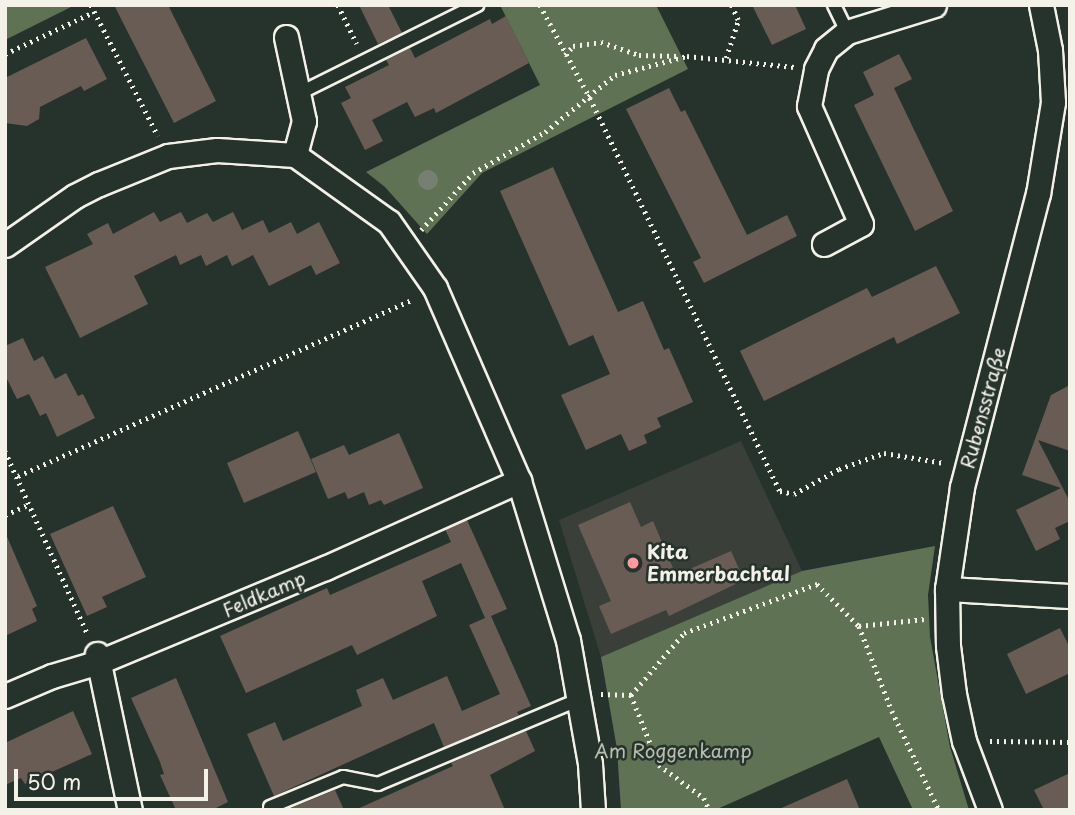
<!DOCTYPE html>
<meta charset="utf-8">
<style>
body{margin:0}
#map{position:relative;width:1075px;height:815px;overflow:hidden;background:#26332d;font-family:"Playpen Sans",sans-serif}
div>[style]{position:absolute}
.built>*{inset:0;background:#3a3f39}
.green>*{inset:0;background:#607254}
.building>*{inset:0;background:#685c55}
.path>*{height:4.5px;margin-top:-2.25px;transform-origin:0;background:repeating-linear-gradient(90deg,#f4f1e8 0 2px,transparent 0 7px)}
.roads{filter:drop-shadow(2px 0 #f4f1e8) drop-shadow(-2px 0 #f4f1e8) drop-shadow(0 2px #f4f1e8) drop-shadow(0 -2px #f4f1e8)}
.lane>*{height:12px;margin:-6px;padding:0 6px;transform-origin:6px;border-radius:6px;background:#26332d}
.street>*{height:23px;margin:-11.5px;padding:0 11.5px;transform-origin:11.5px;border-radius:11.5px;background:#26332d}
.trees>*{width:20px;height:20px;margin:-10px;border-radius:50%;background:#777f73}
.dots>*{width:19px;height:19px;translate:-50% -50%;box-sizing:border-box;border:4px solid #26332d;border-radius:50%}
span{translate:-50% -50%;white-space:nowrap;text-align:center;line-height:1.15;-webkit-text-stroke:5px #26332d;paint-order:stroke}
.street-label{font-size:19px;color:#f4f1e8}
.poi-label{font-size:19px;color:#f4f1e8;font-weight:700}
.left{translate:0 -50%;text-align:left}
.park-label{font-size:19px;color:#b9bead}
.frame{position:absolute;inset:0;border:7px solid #f4f1e8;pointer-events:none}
.scale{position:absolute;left:14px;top:769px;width:194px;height:32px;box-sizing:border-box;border:4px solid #f4f1e8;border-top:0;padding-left:9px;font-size:21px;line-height:24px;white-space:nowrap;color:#f4f1e8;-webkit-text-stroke:5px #26332d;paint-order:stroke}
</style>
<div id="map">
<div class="built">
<div style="clip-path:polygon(741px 441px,802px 571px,601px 657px,559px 520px)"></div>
</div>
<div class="green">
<div style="clip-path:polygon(5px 5px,75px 5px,5px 40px)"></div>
<div style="clip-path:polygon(500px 5px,656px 5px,688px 69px,482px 173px,427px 234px,385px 187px,366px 172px,540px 85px)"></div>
<div style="clip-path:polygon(935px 546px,928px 595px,930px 637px,950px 747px,969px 810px,913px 810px,879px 737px,715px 810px,621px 810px,617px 749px,601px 657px,802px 571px)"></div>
</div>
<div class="building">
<div style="clip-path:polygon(114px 5px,168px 5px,216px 101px,174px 123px)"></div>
<div style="clip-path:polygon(359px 5px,388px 5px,402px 33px,378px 44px)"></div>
<div style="clip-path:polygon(752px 5px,795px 5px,806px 29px,772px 45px)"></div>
<div style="clip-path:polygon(506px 16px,529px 63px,436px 113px,434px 108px,415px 117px,407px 102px,372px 120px,383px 141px,365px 150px,341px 103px,351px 98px,345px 87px,389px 65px,386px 60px,410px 48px,415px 58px,490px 19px,492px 24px)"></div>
<div style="clip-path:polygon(86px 38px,107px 79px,84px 91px,81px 86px,40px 107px,39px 119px,27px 126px,5px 123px,5px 78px)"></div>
<div style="clip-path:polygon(899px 54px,912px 79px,894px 88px,953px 211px,915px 231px,854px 105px,874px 95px,863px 72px)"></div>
<div style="clip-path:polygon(669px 88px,681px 112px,685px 110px,747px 235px,787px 215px,797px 236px,704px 283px,693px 262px,701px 258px,626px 109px)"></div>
<div style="clip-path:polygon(553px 167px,618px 312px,643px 301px,664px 350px,669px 348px,693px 402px,657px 418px,661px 427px,644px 435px,647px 443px,629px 451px,621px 434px,586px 450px,561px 395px,610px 374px,593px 335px,569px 346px,500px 191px)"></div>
<div style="clip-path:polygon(154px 212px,160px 222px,181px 212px,187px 223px,207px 213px,213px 222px,233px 212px,242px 230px,263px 220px,269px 233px,291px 222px,297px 234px,319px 222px,340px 263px,316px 275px,311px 265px,269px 286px,253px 255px,232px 266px,227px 255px,206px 266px,201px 255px,180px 265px,176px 255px,134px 276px,148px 304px,80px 338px,45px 267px,93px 244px,87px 234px,108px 223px,113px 234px)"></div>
<div style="clip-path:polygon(936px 266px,960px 313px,897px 344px,894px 337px,764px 401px,740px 351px,867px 288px,872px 297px)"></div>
<div style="clip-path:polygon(23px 338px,34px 361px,43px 356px,55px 379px,66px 373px,78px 396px,83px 394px,95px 418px,57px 437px,46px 413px,40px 416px,29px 394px,17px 399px,5px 375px,5px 346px)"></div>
<div style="clip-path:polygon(1070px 385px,1070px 451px,1038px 440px,1070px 502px,1070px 521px,1055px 528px,1060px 539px,1036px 551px,1016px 510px,1061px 488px,1022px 475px,1051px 395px)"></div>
<div style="clip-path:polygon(298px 431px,316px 472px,244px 503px,227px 463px)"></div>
<div style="clip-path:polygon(399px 433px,423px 488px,384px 505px,381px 500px,369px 505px,364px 492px,348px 499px,345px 492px,328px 499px,311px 459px,344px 445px,349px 455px)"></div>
<div style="clip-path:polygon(630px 502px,641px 527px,653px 521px,676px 575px,731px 551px,744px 580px,669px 616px,666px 610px,611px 634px,599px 606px,611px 601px,578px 525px)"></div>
<div style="clip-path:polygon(113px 506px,146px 577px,102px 597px,107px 607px,87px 616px,50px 534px)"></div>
<div style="clip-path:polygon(467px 520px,507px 609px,491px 616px,531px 706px,517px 712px,519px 715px,444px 747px,434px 723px,274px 796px,247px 734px,275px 722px,283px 741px,362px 706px,356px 690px,383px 678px,393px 700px,447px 676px,462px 711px,500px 694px,469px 625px,485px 618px,461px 563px,422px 581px,437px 616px,357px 655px,352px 645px,246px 693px,220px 636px,327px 588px,330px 595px,451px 542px,445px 529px)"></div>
<div style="clip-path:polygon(5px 532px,37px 606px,32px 609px,37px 621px,5px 636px)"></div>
<div style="clip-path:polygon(1060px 628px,1070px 648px,1070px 673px,1026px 694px,1007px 654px)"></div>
<div style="clip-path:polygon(176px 678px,228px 802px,212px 810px,176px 810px,160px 775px,164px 774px,160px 762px,131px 698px)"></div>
<div style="clip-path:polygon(73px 711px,92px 754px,25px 784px,21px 778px,5px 785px,5px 743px)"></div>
<div style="clip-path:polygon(526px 731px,535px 751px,490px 775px,505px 810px,355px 810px,453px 766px,451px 763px)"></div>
<div style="clip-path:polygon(1070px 773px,1070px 810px,1044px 810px,1034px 790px)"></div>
<div style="clip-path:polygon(847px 779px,860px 810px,777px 810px)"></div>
<div style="clip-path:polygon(335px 790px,344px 810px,286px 810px)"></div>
</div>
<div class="path">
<div style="left:91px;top:5px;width:147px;rotate:62.9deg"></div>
<div style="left:338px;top:5px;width:43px;rotate:64deg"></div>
<div style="left:540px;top:5px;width:106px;rotate:61.7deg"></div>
<div style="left:590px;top:98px;width:437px;rotate:64.2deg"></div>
<div style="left:780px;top:491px;width:14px;rotate:12deg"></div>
<div style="left:794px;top:494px;width:51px;rotate:-29.1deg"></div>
<div style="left:839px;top:469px;width:48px;rotate:-19.6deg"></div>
<div style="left:884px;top:453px;width:61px;rotate:9.5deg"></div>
<div style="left:5px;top:54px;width:98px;rotate:-25.3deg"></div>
<div style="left:565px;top:55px;width:12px;rotate:-48deg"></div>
<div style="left:573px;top:46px;width:28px;rotate:-8deg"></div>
<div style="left:601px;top:42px;width:40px;rotate:18.9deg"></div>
<div style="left:639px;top:55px;width:40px;rotate:1.4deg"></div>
<div style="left:726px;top:58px;width:40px;rotate:-72deg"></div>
<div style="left:738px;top:20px;width:17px;rotate:-115deg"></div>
<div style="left:421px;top:230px;width:77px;rotate:-47.6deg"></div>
<div style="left:473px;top:173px;width:83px;rotate:-29.7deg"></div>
<div style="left:545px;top:132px;width:90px;rotate:-39.2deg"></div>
<div style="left:615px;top:75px;width:74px;rotate:-14.8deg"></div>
<div style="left:687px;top:56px;width:108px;rotate:5.9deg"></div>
<div style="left:5px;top:451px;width:202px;rotate:65.7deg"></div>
<div style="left:18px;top:476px;width:433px;rotate:-24.1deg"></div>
<div style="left:5px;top:515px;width:27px;rotate:-24deg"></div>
<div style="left:859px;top:626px;width:66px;rotate:-6.1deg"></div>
<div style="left:601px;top:694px;width:30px;rotate:2deg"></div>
<div style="left:631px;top:695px;width:82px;rotate:-49.5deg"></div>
<div style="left:684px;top:633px;width:142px;rotate:-20.2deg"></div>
<div style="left:817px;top:584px;width:59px;rotate:45deg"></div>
<div style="left:859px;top:626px;width:91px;rotate:68.8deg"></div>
<div style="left:892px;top:711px;width:110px;rotate:64.6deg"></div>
<div style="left:631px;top:695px;width:75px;rotate:68.2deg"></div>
<div style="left:659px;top:765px;width:56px;rotate:36.3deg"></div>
<div style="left:704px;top:798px;width:13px;rotate:67deg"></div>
<div style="left:990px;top:741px;width:80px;rotate:0.7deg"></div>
</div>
<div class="roads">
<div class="lane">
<div style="left:834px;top:5px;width:30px;rotate:64deg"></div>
<div style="left:300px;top:93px;width:198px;rotate:-26.4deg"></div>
<div style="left:270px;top:807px;width:79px;rotate:-22.3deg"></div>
<div style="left:343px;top:777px;width:36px;rotate:11deg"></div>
<div style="left:378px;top:784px;width:219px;rotate:-22.8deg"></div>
</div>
<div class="street">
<div style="left:286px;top:37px;width:86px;rotate:77.9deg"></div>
<div style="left:304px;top:121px;width:35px;rotate:105deg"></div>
<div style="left:824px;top:244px;width:42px;rotate:-28.4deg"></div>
<div style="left:861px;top:224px;width:129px;rotate:-113.8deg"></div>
<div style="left:809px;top:106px;width:38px;rotate:-79deg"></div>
<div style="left:816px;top:69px;width:22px;rotate:-63deg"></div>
<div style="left:826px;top:49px;width:27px;rotate:-39deg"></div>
<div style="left:847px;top:32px;width:91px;rotate:-17.2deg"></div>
<div style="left:5px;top:245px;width:85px;rotate:-35deg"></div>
<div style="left:75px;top:196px;width:27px;rotate:-27deg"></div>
<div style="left:99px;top:184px;width:74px;rotate:-22.1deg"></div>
<div style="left:168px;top:156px;width:49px;rotate:-7deg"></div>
<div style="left:217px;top:150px;width:78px;rotate:3.7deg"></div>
<div style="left:295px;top:155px;width:115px;rotate:35.5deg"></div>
<div style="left:389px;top:222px;width:80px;rotate:55.1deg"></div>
<div style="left:435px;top:288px;width:210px;rotate:66.5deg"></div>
<div style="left:519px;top:481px;width:166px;rotate:72.9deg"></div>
<div style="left:568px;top:640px;width:126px;rotate:79.9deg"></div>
<div style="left:590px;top:764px;width:46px;rotate:86.3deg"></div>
<div style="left:947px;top:589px;width:123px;rotate:3.3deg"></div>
<div style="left:97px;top:654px;width:159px;rotate:78.1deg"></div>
<div style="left:5px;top:696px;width:51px;rotate:-23.1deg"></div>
<div style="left:52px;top:676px;width:49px;rotate:-16.6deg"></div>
<div style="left:99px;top:662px;width:245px;rotate:-22.6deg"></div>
<div style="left:325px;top:568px;width:213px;rotate:-24.2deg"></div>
<div style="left:990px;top:810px;width:74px;rotate:-110.6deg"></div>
<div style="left:964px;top:741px;width:48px;rotate:-102deg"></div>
<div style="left:954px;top:694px;width:48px;rotate:-97.1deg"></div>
<div style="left:948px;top:646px;width:57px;rotate:-91deg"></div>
<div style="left:947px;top:589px;width:103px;rotate:-81.6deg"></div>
<div style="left:962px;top:487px;width:303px;rotate:-75.5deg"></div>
<div style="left:1038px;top:194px;width:93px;rotate:-80.7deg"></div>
<div style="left:1053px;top:102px;width:52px;rotate:-93.3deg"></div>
<div style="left:1050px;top:50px;width:46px;rotate:-101.3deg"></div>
</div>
</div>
<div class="trees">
<div style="left:428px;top:180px"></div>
</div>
<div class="dots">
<div style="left:633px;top:563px;background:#ff9aa2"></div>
</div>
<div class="street-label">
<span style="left:983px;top:408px;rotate:-75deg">Rubensstraße</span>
<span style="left:264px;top:594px;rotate:-23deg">Feldkamp</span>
</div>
<div class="poi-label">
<span class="left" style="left:647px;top:563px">Kita<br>Emmerbachtal</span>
</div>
<div class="park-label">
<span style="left:673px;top:751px">Am Roggenkamp</span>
</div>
<div class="frame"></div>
<div class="scale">50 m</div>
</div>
